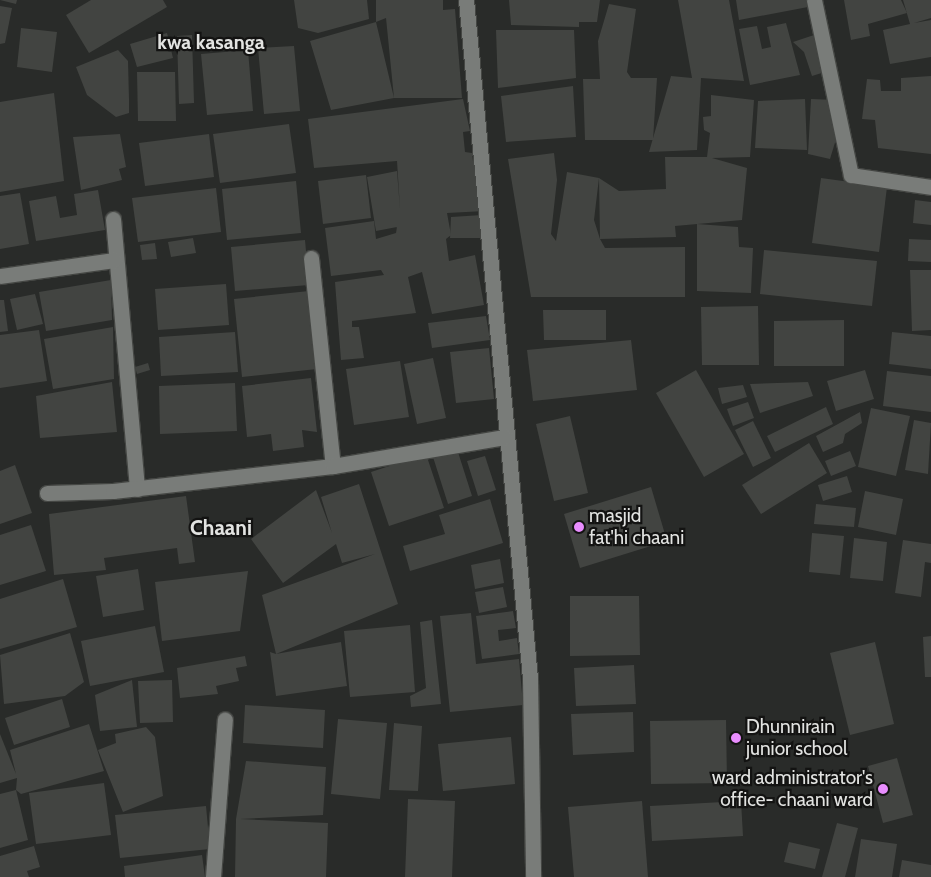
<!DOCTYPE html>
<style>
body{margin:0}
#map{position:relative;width:931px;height:877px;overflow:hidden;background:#292b29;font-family:Cabin,sans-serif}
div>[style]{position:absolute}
.building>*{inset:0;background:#424441}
.roads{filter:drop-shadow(1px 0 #444643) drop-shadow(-1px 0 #444643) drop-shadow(0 1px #444643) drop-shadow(0 -1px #444643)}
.street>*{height:15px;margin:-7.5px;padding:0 7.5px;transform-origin:7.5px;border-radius:7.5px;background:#797c79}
.dots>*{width:14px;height:14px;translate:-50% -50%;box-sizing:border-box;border:2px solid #131312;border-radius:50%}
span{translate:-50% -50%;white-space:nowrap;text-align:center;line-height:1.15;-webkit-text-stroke:4.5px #131312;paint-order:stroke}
.poi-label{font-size:19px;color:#e2e3e1}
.left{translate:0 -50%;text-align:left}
.right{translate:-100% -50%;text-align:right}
.neighbourhood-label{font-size:20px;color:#e2e3e1;font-weight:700}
.quarter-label{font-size:21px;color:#e2e3e1;font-weight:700}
</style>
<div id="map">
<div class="building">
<div style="clip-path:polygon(0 0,17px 0,16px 4px)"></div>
<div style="clip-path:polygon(91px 0,163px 0,167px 7px,89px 53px,66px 15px)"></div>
<div style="clip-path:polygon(294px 0,367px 0,369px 19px,318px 33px,298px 28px)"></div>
<div style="clip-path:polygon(376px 0,443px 0,443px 10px,455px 9px,462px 98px,394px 98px,331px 110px,310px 41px,376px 22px,394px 98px,386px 18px,376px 22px)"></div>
<div style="clip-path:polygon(509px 0,600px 0,597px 22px,579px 22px,579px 27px,511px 25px)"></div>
<div style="clip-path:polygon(678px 0,729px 0,744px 81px,701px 78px,697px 150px,649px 152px,671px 76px,692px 78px)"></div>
<div style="clip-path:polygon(736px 0,807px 0,808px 7px,739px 20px)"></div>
<div style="clip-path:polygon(844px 0,901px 0,907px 13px,868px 24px,870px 36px,851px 40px)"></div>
<div style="clip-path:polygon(903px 0,931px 0,931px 18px,914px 23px,931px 20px,931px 57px,890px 64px,883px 30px,910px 24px)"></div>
<div style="clip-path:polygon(609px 4px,636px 9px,627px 72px,631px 78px,657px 78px,653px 140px,585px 140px,583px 79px,600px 79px,598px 41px)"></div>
<div style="clip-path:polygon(0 6px,12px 8px,5px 43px,0 44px)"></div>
<div style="clip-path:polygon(786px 23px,800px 75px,750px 85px,739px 29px,757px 26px,762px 49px,771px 47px,767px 27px)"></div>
<div style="clip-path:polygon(21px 28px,57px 32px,52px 72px,17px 67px)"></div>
<div style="clip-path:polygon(496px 30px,574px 30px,576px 78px,498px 88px)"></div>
<div style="clip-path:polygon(167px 33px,173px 58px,137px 67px,130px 44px)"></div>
<div style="clip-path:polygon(192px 35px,194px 103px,179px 104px,177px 36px)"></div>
<div style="clip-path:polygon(814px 35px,825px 72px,812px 76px,804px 52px,793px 42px)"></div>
<div style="clip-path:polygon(294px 46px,300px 111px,264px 114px,258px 48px)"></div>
<div style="clip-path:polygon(118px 50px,128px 61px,129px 100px,129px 113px,116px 117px,87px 95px,76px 67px)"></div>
<div style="clip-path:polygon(248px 50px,253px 111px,207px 115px,201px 54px)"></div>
<div style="clip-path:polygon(137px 72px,175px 72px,176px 121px,138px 121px)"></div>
<div style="clip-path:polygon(931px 76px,931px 154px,878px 148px,875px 120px,862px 119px,867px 79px,880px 80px,881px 91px,901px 91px,901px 78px)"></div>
<div style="clip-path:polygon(573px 86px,576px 137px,506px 142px,501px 96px)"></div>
<div style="clip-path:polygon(54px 93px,64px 181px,0 192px,0 102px)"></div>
<div style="clip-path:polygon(711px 95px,754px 100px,750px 157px,712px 158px,747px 168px,742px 220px,675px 226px,676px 237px,600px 239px,605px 248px,685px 247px,685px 297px,531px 297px,508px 159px,554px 153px,557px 180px,551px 234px,556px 241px,567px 172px,599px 178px,594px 220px,600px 239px,599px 178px,619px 191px,666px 189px,665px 157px,707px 157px,710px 133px,704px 130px,703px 117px,711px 116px)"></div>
<div style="clip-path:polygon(463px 99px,470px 131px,463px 132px,465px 152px,472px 153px,473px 161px,483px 168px,485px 211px,447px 213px,451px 235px,446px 239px,449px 261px,475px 255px,484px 305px,432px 314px,422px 272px,408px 277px,416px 313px,352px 321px,352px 327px,359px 327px,364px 358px,341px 360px,335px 282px,384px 275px,381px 270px,331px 276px,325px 228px,374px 221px,376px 239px,396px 233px,399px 214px,397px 227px,376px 231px,367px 177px,397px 171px,400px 209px,397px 161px,314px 168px,308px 119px)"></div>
<div style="clip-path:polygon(805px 99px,807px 150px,755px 148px,758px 101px)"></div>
<div style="clip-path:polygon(811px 99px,835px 100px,837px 136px,830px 159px,808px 154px)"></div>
<div style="clip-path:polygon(289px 124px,296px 173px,220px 183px,213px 134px)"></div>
<div style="clip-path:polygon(120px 134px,126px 167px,119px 169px,122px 180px,81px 190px,73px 137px)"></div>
<div style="clip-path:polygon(209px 134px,214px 177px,145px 186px,139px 143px)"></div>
<div style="clip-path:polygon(366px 175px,371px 218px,323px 224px,318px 181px)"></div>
<div style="clip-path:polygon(821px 178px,887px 187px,879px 252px,812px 243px)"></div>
<div style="clip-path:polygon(296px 181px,301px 233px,227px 240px,222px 189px)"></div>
<div style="clip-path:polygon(216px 188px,221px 232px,138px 242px,132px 198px)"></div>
<div style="clip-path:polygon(98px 190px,105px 230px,36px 241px,29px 201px,56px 196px,60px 218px,77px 215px,74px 194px)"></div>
<div style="clip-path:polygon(20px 193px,29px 244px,0 249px,0 196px)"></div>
<div style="clip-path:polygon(915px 200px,931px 202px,931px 225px,913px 223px)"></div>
<div style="clip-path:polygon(482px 215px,484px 238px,450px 238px,451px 217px)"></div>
<div style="clip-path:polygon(697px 224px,738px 227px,739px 247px,753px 248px,751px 293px,697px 291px)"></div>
<div style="clip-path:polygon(193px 238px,196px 253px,171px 257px,168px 242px)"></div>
<div style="clip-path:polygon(909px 239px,931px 240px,931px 262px,908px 261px)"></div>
<div style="clip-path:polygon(305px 240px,309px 285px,235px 291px,231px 247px)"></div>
<div style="clip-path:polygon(155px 243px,157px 259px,142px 260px,140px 245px)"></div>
<div style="clip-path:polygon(764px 250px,877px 261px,872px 306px,760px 294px)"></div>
<div style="clip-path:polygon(910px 270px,931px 270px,931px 330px,912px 331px)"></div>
<div style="clip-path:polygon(111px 280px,112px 320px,46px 331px,39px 292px)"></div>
<div style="clip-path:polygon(226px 284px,229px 325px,158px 330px,155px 289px)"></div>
<div style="clip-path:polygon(309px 291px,317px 369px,242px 377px,234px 299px)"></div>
<div style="clip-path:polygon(35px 294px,43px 324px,17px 330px,10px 299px)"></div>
<div style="clip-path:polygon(0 300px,4px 300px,8px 331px,0 332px)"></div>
<div style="clip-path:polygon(758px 306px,759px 365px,702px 365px,701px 307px)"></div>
<div style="clip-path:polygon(543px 310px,606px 310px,606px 340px,544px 340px)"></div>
<div style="clip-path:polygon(486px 316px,490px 340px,432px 348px,428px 323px)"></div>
<div style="clip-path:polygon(844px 320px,844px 366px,774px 366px,774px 321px)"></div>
<div style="clip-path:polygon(113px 327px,114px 379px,53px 389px,44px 339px)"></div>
<div style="clip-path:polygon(39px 330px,47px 381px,0 388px,0 335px)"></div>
<div style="clip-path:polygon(235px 332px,238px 372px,161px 376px,159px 337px)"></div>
<div style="clip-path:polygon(892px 332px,931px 336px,931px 369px,889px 364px)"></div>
<div style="clip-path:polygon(631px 340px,637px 390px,533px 401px,527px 350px)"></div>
<div style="clip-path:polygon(489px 348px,494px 399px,456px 403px,450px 352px)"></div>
<div style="clip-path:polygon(433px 358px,446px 418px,417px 424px,404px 364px)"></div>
<div style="clip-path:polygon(400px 361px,409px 417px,354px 425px,346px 369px)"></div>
<div style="clip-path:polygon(148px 363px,150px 370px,137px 374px,135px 367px)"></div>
<div style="clip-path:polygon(696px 370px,744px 454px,704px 477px,656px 393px)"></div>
<div style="clip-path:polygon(865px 370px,874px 399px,836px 411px,827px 381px)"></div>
<div style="clip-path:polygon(887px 371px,931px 376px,931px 412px,883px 406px)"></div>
<div style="clip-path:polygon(311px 378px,317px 432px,302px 430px,304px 447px,273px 451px,271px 434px,247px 437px,242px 386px)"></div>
<div style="clip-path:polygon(112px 382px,117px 432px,40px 438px,36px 396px)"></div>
<div style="clip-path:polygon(808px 382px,813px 396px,760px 413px,750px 384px)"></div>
<div style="clip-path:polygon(235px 383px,237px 431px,160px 434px,159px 386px)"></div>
<div style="clip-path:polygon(743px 385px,747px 397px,722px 404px,718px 388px)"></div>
<div style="clip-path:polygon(748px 402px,754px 418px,733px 426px,727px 409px)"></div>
<div style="clip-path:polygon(826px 407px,833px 424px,775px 452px,767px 436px)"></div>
<div style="clip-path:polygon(871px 408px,910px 416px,896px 476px,858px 467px)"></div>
<div style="clip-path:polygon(860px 412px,862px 423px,845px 434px,843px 443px,823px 452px,816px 436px)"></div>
<div style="clip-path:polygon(570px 416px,588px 493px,554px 501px,536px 424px)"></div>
<div style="clip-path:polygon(914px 420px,931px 423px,928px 474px,905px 470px)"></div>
<div style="clip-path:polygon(753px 421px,771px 458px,753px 467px,735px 430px)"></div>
<div style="clip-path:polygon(809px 443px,827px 473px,761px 514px,742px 485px)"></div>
<div style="clip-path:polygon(457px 449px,472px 496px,448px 504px,433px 457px)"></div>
<div style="clip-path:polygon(850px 451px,856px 466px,831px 476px,825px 461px)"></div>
<div style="clip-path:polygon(426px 454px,444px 508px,389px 526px,371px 472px)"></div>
<div style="clip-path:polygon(485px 456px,496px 490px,478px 496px,467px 461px)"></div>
<div style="clip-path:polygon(15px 465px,32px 513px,0 524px,0 471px)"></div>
<div style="clip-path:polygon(847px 476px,852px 492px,823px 501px,818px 485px)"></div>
<div style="clip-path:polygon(359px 484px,398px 604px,276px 654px,341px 642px,347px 686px,276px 696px,270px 652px,276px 654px,262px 595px,375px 554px,342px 563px,336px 544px,283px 583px,251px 539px,316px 490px,332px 533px,321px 497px)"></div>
<div style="clip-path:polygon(651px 487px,667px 541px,580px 568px,564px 514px)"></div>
<div style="clip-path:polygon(865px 491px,903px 499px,896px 535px,858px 527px)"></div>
<div style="clip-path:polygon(186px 496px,195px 562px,179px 564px,177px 548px,104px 558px,106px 570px,54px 575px,49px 514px)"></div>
<div style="clip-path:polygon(490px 499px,503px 543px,410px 571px,403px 546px,445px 534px,439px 515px)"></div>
<div style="clip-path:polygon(816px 504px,856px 508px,854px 527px,814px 524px)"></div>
<div style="clip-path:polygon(31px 525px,46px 571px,0 585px,0 535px)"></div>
<div style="clip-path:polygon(812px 533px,844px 536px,840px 575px,809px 572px)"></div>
<div style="clip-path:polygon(854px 538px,887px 542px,883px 581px,850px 578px)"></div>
<div style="clip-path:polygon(903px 540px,931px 544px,931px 563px,925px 562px,921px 597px,895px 593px)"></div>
<div style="clip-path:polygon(500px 559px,504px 583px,475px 589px,471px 565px)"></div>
<div style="clip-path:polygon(138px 569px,144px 610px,103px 617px,96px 576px)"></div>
<div style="clip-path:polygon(248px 571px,240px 631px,162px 641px,155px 582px)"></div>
<div style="clip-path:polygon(63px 579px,77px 627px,0 649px,0 599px)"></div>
<div style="clip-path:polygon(503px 587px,507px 607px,479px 613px,475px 592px)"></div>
<div style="clip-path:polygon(570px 596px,639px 596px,640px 655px,570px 656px)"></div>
<div style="clip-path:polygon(513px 611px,516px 628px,498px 630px,499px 641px,517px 638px,519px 654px,482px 659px,476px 616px)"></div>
<div style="clip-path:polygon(471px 613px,476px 664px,519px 659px,523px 705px,450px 712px,440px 616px)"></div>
<div style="clip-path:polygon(432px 620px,441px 704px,411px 707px,410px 696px,426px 688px,420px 622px)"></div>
<div style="clip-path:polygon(410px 625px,415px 692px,350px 697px,344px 631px)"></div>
<div style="clip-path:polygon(155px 626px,164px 672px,90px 686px,81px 641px)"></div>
<div style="clip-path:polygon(70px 633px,84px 682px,65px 696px,4px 704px,0 655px)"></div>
<div style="clip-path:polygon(931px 636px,931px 677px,925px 677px,923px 637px)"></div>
<div style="clip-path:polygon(875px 642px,894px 724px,850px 735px,830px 653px)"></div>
<div style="clip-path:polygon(245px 656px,247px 666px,236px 668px,239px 681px,216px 686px,218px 694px,180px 698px,177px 668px)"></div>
<div style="clip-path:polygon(634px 665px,636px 704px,576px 706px,574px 668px)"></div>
<div style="clip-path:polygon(132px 680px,137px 727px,100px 731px,95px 695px)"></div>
<div style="clip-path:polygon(172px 680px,173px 722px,140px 723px,138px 681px)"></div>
<div style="clip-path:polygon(62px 699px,70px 727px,14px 745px,5px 718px)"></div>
<div style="clip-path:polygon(245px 705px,325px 710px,323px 748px,243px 743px)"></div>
<div style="clip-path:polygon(633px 712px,634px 752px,573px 755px,571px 714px)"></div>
<div style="clip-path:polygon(338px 719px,387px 723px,380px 799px,331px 794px)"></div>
<div style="clip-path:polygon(726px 720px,727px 783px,651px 784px,650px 721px)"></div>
<div style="clip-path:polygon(394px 723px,422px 726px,418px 791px,389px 790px)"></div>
<div style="clip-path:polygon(89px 724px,104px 771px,21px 794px,16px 790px,17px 778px,0 783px,0 734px,16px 774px,10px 750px)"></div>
<div style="clip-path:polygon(146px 727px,155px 737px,163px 796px,123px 812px,98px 750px,116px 743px,115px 734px)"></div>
<div style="clip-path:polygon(511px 737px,515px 784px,443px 791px,438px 744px)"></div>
<div style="clip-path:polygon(897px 758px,913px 815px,883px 823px,868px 766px)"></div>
<div style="clip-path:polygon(246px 761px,326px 767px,323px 815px,240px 819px,328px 823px,326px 877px,235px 877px,236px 819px)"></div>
<div style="clip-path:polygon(104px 783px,111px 835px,36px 844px,29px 793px)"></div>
<div style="clip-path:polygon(16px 790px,28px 840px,0 848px,0 794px)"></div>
<div style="clip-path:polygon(408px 799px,455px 801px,452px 877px,405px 877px)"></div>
<div style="clip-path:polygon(642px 801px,648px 877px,574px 877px,568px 807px)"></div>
<div style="clip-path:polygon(741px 801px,743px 836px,652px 841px,650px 806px)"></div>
<div style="clip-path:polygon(206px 806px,210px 849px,120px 858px,115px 815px)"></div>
<div style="clip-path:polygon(837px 823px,858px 828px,845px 877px,822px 877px)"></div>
<div style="clip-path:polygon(861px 839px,897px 844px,892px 877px,855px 877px)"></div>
<div style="clip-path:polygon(789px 842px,820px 849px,815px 869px,784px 862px)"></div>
<div style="clip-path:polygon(34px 846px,40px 867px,27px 871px,29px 877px,0 877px,0 856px)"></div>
<div style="clip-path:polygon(202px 855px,205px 877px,125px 877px,124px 866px)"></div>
<div style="clip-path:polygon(902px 860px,931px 865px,931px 877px,899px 877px)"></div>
</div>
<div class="roads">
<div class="street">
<div style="left:466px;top:0;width:681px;rotate:84.61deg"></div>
<div style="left:530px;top:678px;width:199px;rotate:89.1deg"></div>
<div style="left:814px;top:0;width:179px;rotate:78.1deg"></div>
<div style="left:851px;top:175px;width:81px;rotate:8.5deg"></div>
<div style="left:113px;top:219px;width:271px;rotate:84.9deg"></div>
<div style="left:311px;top:258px;width:209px;rotate:84deg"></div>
<div style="left:0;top:276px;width:115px;rotate:-8deg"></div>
<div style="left:47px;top:493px;width:66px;rotate:-1.7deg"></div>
<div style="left:113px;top:491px;width:221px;rotate:-6.5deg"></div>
<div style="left:333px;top:466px;width:174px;rotate:-9.6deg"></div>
<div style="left:213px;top:877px;width:158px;rotate:-85.7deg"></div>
</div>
</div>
<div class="dots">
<div style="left:579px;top:527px;background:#e98dfe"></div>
<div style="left:736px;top:738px;background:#e98dfe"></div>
<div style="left:883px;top:789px;background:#e98dfe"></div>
</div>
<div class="poi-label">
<span class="left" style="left:589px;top:527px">masjid<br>fat'hi chaani</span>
<span class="left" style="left:746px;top:738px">Dhunnirain<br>junior school</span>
<span class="right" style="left:873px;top:789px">ward administrator's<br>office- chaani ward</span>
</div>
<div class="neighbourhood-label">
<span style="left:211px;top:42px">kwa kasanga</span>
</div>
<div class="quarter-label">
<span style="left:221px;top:528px">Chaani</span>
</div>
</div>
